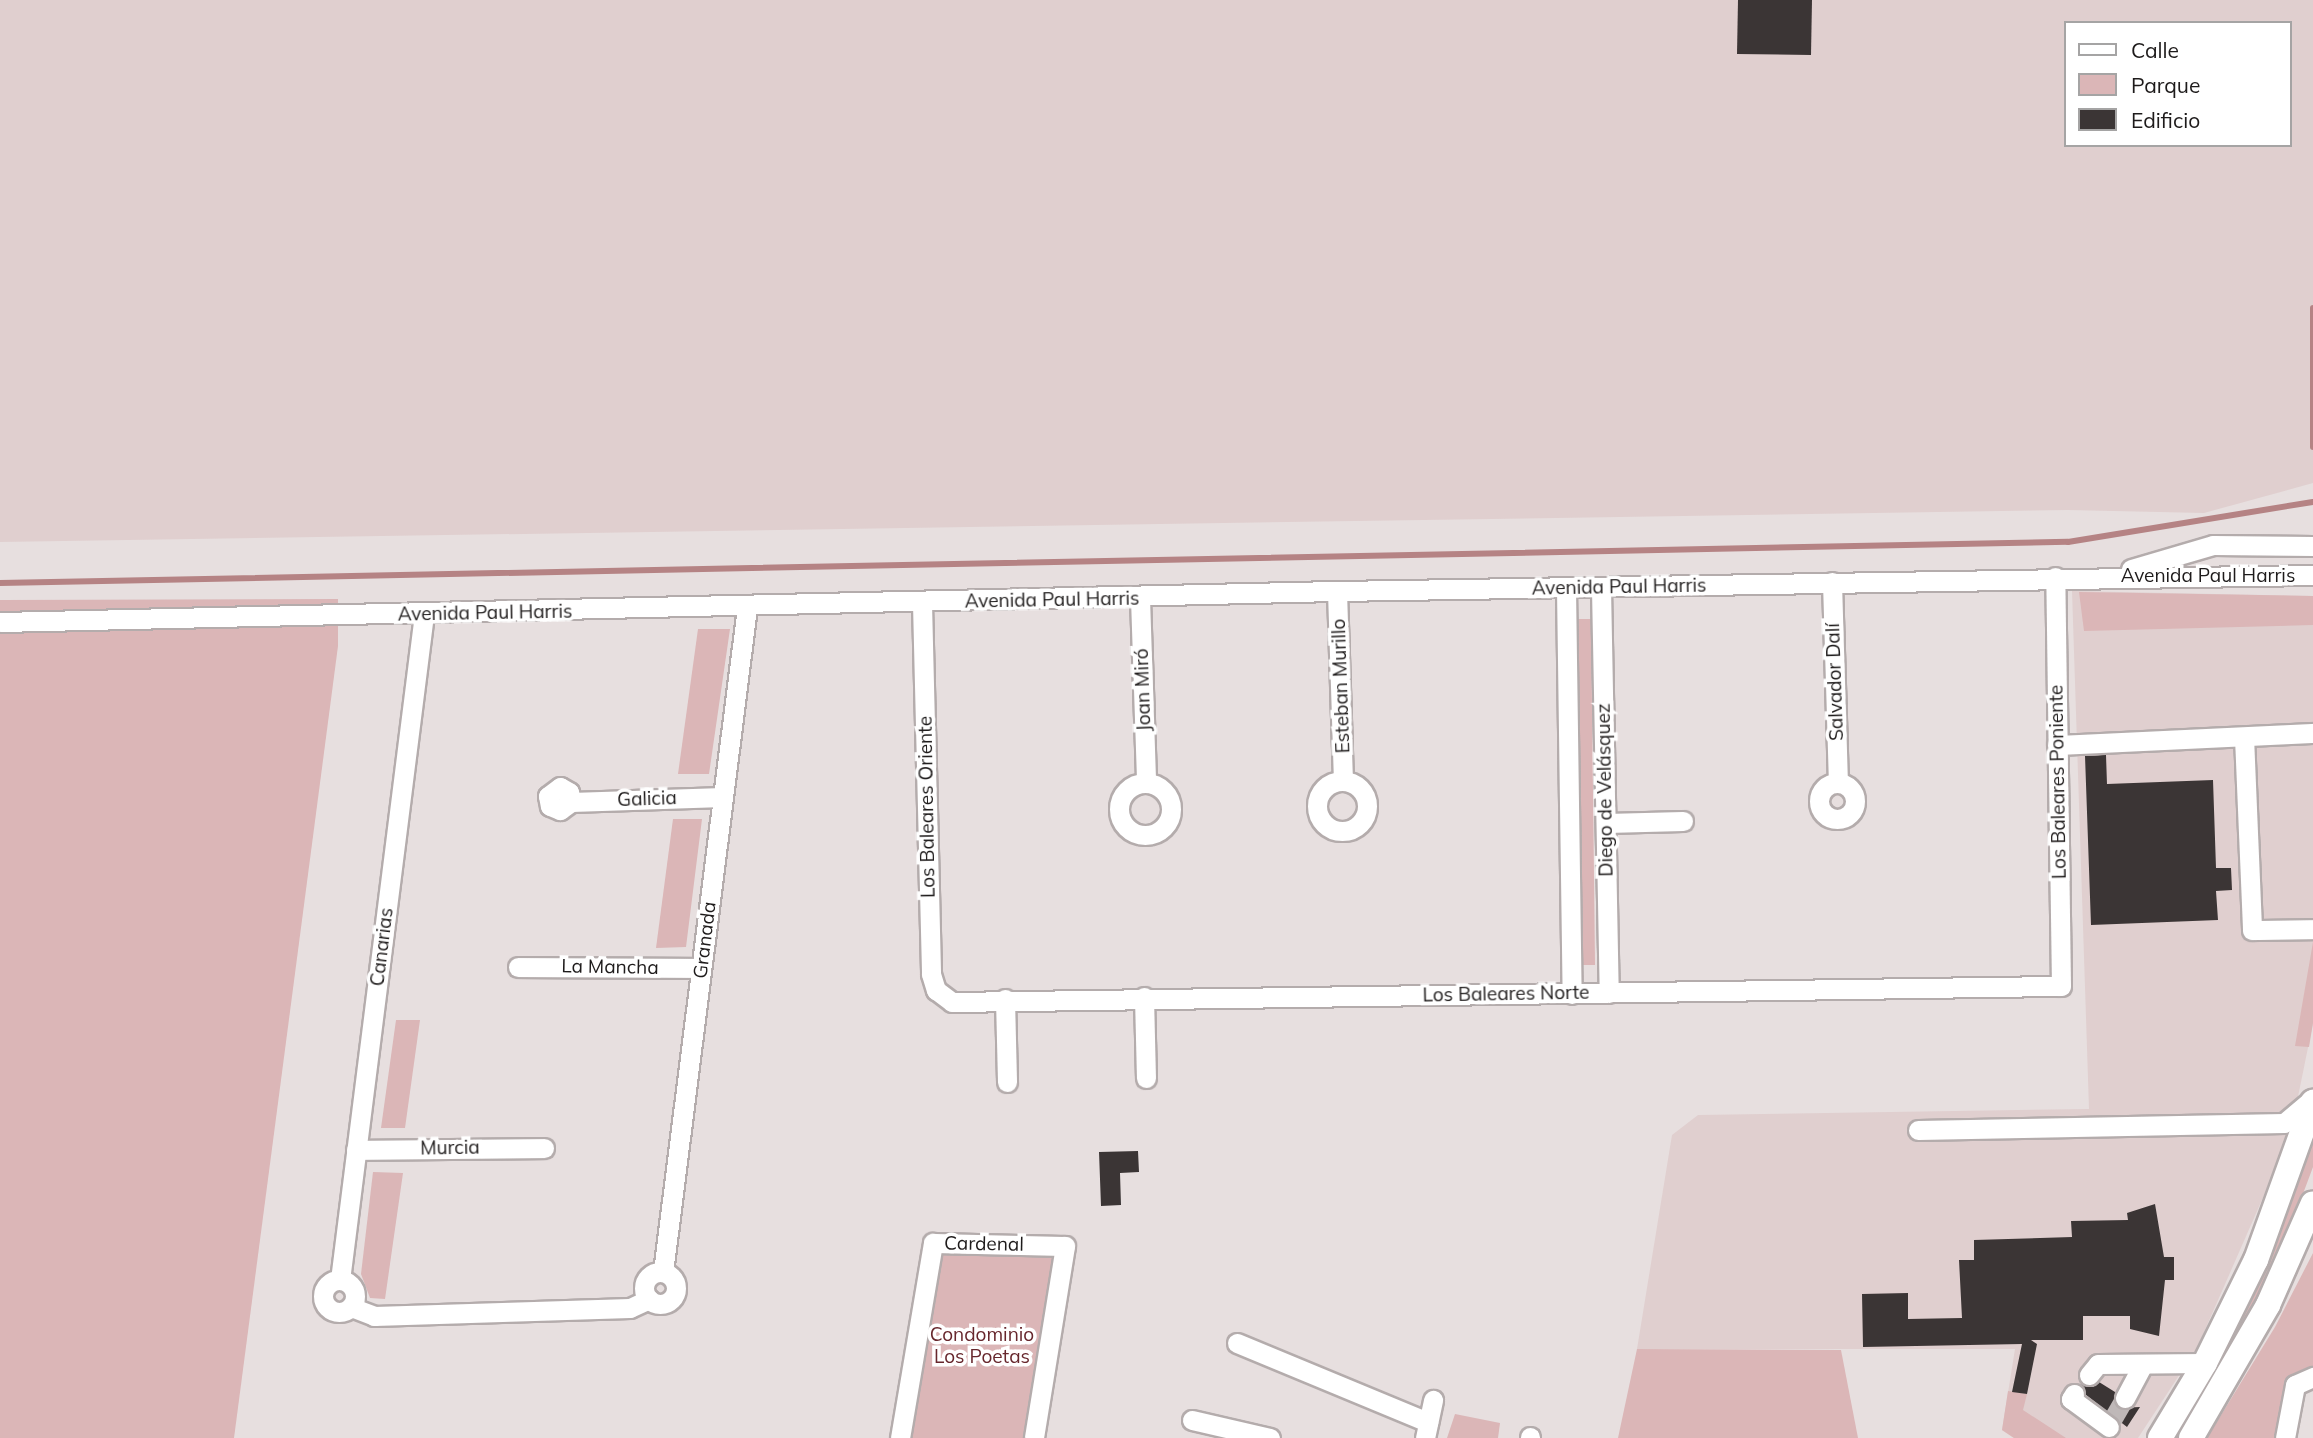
<!DOCTYPE html>
<meta charset="utf-8">
<style>
body{margin:0}
#map{position:relative;width:2313px;height:1438px;overflow:hidden;background:#e7dfdf;font-family:Mulish,sans-serif}
div>[style]{position:absolute}
.built>*{inset:0;background:#e0cfcf}
.green>*{inset:0;background:#dbb6b7}
.stream>*{height:6px;margin:-3px;padding:0 3px;transform-origin:3px;border-radius:3px;background:#b58384}
.building>*{inset:0;background:#3b3535}
.minor-tunnel>*{height:19px;margin-top:-9.5px;transform-origin:0;background:repeating-linear-gradient(90deg,#bfb8b8 0 19px,transparent 0 29px)}
.roads{filter:drop-shadow(2px 0 #b4acac) drop-shadow(-2px 0 #b4acac) drop-shadow(0 2px #b4acac) drop-shadow(0 -2px #b4acac)}
.minor>*{height:19px;margin:-9.5px;padding:0 9.5px;transform-origin:9.5px;border-radius:9.5px;background:#fff}
.minor>.ring{margin:-9.5px;padding:0;box-sizing:content-box;background:none;border:19px solid #fff;border-radius:50%}
.major>*{height:24px;margin:-12px;padding:0 12px;transform-origin:12px;border-radius:12px;background:#fff}
span{translate:-50% -50%;white-space:nowrap;text-align:center;line-height:1.15;-webkit-text-stroke:7px #fff;paint-order:stroke}
.street-label{font-size:19px;color:#1e1b1b}
.park-label{font-size:19px;color:#67272d}
.legend{position:absolute;left:2064px;top:21px;width:228px;height:126px;box-sizing:border-box;background:#fff;border:2px solid #a5a4a4;margin:0;padding:9px 12px;list-style:none;font-size:21px;color:#1e1b1b}
.legend li{display:flex;align-items:center;gap:14px;height:35px}
.legend b{width:35px;border:2px solid #a5a4a4}
</style>
<div id="map">
<div class="built">
<div style="clip-path:polygon(evenodd,0 0,2313px 0,2313px 483px,2204px 513px,2068px 510px,0 542px,0 0,2066px 23px,2290px 23px,2290px 145px,2066px 145px,2066px 23px)"></div>
<div style="clip-path:polygon(2072px 591px,2313px 596px,2313px 1023px,2290px 1136px,2197px 1348px,2138px 1438px,2014px 1438px,2002px 1430px,2015px 1349px,1637px 1349px,1672px 1135px,1698px 1115px,2089px 1109px)"></div>
</div>
<div class="green">
<div style="clip-path:polygon(2079px 592px,2313px 596px,2313px 625px,2084px 631px)"></div>
<div style="clip-path:polygon(338px 599px,338px 646px,234px 1438px,0 1438px,0 600px)"></div>
<div style="clip-path:polygon(1578px 619px,1591px 619px,1595px 965px,1583px 965px)"></div>
<div style="clip-path:polygon(698px 629px,730px 629px,709px 774px,678px 774px)"></div>
<div style="clip-path:polygon(673px 819px,702px 819px,686px 947px,656px 948px)"></div>
<div style="clip-path:polygon(2313px 942px,2313px 1023px,2309px 1047px,2295px 1046px)"></div>
<div style="clip-path:polygon(396px 1020px,420px 1020px,405px 1128px,381px 1128px)"></div>
<div style="clip-path:polygon(2313px 1142px,2313px 1167px,2276px 1266px,2182px 1438px,2172px 1438px,2270px 1259px)"></div>
<div style="clip-path:polygon(373px 1172px,403px 1173px,385px 1299px,370px 1298px,361px 1274px)"></div>
<div style="clip-path:polygon(2313px 1253px,2313px 1367px,2288px 1377px,2278px 1438px,2207px 1438px,2275px 1327px)"></div>
<div style="clip-path:polygon(941px 1254px,1053px 1254px,1023px 1438px,911px 1438px)"></div>
<div style="clip-path:polygon(1637px 1349px,1841px 1350px,1858px 1438px,1618px 1438px)"></div>
<div style="clip-path:polygon(2008px 1391px,2027px 1394px,2023px 1410px,2066px 1438px,2014px 1438px,2002px 1430px)"></div>
<div style="clip-path:polygon(1455px 1414px,1500px 1423px,1498px 1438px,1447px 1438px)"></div>
</div>
<div class="stream">
<div style="left:2313px;top:308px;width:139px;rotate:90deg"></div>
<div style="left:0;top:583px;width:2068px;rotate:-1.14deg"></div>
<div style="left:2068px;top:542px;width:248px;rotate:-9.3deg"></div>
</div>
<div class="building">
<div style="clip-path:polygon(1738px 0,1812px 0,1811px 55px,1737px 54px)"></div>
<div style="clip-path:polygon(2106px 755px,2107px 784px,2213px 780px,2216px 868px,2231px 868px,2232px 890px,2216px 891px,2218px 920px,2091px 925px,2085px 756px)"></div>
<div style="clip-path:polygon(1138px 1151px,1139px 1172px,1120px 1173px,1121px 1205px,1101px 1206px,1099px 1152px)"></div>
<div style="clip-path:polygon(2155px 1204px,2164px 1257px,2174px 1257px,2174px 1280px,2165px 1280px,2159px 1336px,2130px 1329px,2130px 1316px,2083px 1316px,2083px 1340px,2031px 1340px,2037px 1344px,2027px 1394px,2012px 1392px,2022px 1344px,1863px 1347px,1862px 1294px,1908px 1293px,1908px 1319px,1962px 1318px,1959px 1260px,1974px 1260px,1974px 1240px,2072px 1237px,2071px 1221px,2128px 1220px,2127px 1213px)"></div>
<div style="clip-path:polygon(2099px 1382px,2115px 1392px,2119px 1408px,2140px 1407px,2127px 1427px,2086px 1395px,2081px 1384px,2093px 1387px)"></div>
</div>
<div class="minor-tunnel">
<div style="left:2113px;top:1419px;width:24px;rotate:-60deg"></div>
</div>
<div class="roads">
<div class="minor">
<div style="left:2131px;top:569px;width:85px;rotate:-16.3deg"></div>
<div style="left:2213px;top:545px;width:100px;rotate:0.6deg"></div>
<div style="left:1832px;top:582px;width:200px;rotate:88.3deg"></div>
<div style="left:1566px;top:588px;width:406px;rotate:89.2deg"></div>
<div style="left:1601px;top:588px;width:405px;rotate:88.9deg"></div>
<div style="left:1337px;top:591px;width:190px;rotate:88.2deg"></div>
<div style="left:1140px;top:598px;width:184px;rotate:88.1deg"></div>
<div style="left:922px;top:603px;width:371px;rotate:88.6deg"></div>
<div style="left:931px;top:974px;width:17px;rotate:73deg"></div>
<div style="left:936px;top:990px;width:20px;rotate:37deg"></div>
<div style="left:952px;top:1002px;width:1109px;rotate:-0.83deg"></div>
<div style="left:2061px;top:986px;width:409px;rotate:-90.8deg"></div>
<div style="left:0;top:622px;width:1337px;rotate:-1.33deg"></div>
<div style="left:1337px;top:591px;width:976px;rotate:-0.94deg"></div>
<div style="left:2244px;top:737px;width:193px;rotate:87.6deg"></div>
<div style="left:2252px;top:930px;width:61px;rotate:-0.9deg"></div>
<div style="left:2057px;top:745px;width:256px;rotate:-2.7deg"></div>
<div class="ring" style="left:1317px;top:781px;width:31px;height:31px"></div>
<div class="ring" style="left:1819px;top:783px;width:17px;height:17px"></div>
<div class="ring" style="left:1119px;top:783px;width:33px;height:33px"></div>
<div style="left:571px;top:802px;width:10px;rotate:-101deg"></div>
<div style="left:569px;top:792px;width:10px;rotate:-151deg"></div>
<div style="left:560px;top:787px;width:15px;rotate:143deg"></div>
<div style="left:548px;top:796px;width:10px;rotate:79deg"></div>
<div style="left:550px;top:806px;width:11px;rotate:22deg"></div>
<div style="left:560px;top:810px;width:14px;rotate:-36deg"></div>
<div style="left:571px;top:802px;width:152px;rotate:-1.9deg"></div>
<div style="left:1606px;top:823px;width:77px;rotate:-1.5deg"></div>
<div style="left:518px;top:967px;width:183px;rotate:0.3deg"></div>
<div style="left:1144px;top:997px;width:81px;rotate:88.6deg"></div>
<div style="left:1005px;top:999px;width:83px;rotate:88.6deg"></div>
<div style="left:1918px;top:1130px;width:366px;rotate:-1.1deg"></div>
<div style="left:2284px;top:1123px;width:38px;rotate:-40deg"></div>
<div style="left:356px;top:1150px;width:188px;rotate:-0.6deg"></div>
<div style="left:663px;top:1272px;width:670px;rotate:-82.8deg"></div>
<div class="ring" style="left:644px;top:1272px;width:13px;height:13px"></div>
<div class="ring" style="left:323px;top:1280px;width:13px;height:13px"></div>
<div style="left:340px;top:1280px;width:671px;rotate:-82.81deg"></div>
<div style="left:351px;top:1307px;width:25px;rotate:21deg"></div>
<div style="left:374px;top:1316px;width:256px;rotate:-1.8deg"></div>
<div style="left:630px;top:1308px;width:21px;rotate:-25deg"></div>
<div style="left:1237px;top:1343px;width:207px;rotate:22.5deg"></div>
<div style="left:2089px;top:1375px;width:14px;rotate:-51deg"></div>
<div style="left:2098px;top:1364px;width:107px;rotate:-0.5deg"></div>
<div style="left:2074px;top:1394px;width:6px;rotate:121deg"></div>
<div style="left:2071px;top:1399px;width:47px;rotate:36.4deg"></div>
<div style="left:2125px;top:1398px;width:38px;rotate:-62deg"></div>
<div style="left:1192px;top:1420px;width:80px;rotate:13deg"></div>
<div style="left:900px;top:1438px;width:198px;rotate:-80.4deg"></div>
<div style="left:933px;top:1243px;width:132px;rotate:1.3deg"></div>
<div style="left:1065px;top:1246px;width:194px;rotate:99.2deg"></div>
<div style="left:1425px;top:1438px;width:39px;rotate:-78deg"></div>
<div style="left:1530px;top:1438px;width:1px;rotate:-90deg"></div>
<div style="left:2285px;top:1438px;width:54px;rotate:-79.3deg"></div>
<div style="left:2295px;top:1385px;width:20px;rotate:-24deg"></div>
</div>
<div class="major">
<div style="left:2160px;top:1438px;width:87px;rotate:-59deg"></div>
<div style="left:2205px;top:1363px;width:115px;rotate:-63.7deg"></div>
<div style="left:2256px;top:1260px;width:168px;rotate:-70.2deg"></div>
<div style="left:2191px;top:1438px;width:154px;rotate:-59.9deg"></div>
<div style="left:2268px;top:1305px;width:111px;rotate:-66.2deg"></div>
</div>
</div>
<div class="street-label">
<span style="left:2208px;top:576px">Avenida Paul Harris</span>
<span style="left:1619px;top:587px;rotate:-1deg">Avenida Paul Harris</span>
<span style="left:1052px;top:600px;rotate:-1deg">Avenida Paul Harris</span>
<span style="left:485px;top:613px;rotate:-1deg">Avenida Paul Harris</span>
<span style="left:1835px;top:682px;rotate:-92deg">Salvador Dalí</span>
<span style="left:1341px;top:686px;rotate:-92deg">Esteban Murillo</span>
<span style="left:1143px;top:690px;rotate:-92deg">Joan Miró</span>
<span style="left:2058px;top:782px;rotate:-91deg">Los Baleares Poniente</span>
<span style="left:1605px;top:790px;rotate:-91deg">Diego de Velásquez</span>
<span style="left:647px;top:799px;rotate:-2deg">Galicia</span>
<span style="left:927px;top:807px;rotate:-91deg">Los Baleares Oriente</span>
<span style="left:705px;top:940px;rotate:-83deg">Granada</span>
<span style="left:382px;top:947px;rotate:-83deg">Canarias</span>
<span style="left:610px;top:967px;rotate:1deg">La Mancha</span>
<span style="left:1506px;top:994px;rotate:-1deg">Los Baleares Norte</span>
<span style="left:450px;top:1148px;rotate:-1deg">Murcia</span>
<span style="left:984px;top:1244px;rotate:1deg">Cardenal</span>
</div>
<div class="park-label">
<span style="left:982px;top:1346px">Condominio<br>Los Poetas</span>
</div>
<ul class="legend">
<li><b style="height:9px;background:#fff"></b>Calle</li>
<li><b style="height:19px;background:#dbb6b7"></b>Parque</li>
<li><b style="height:19px;background:#3b3535"></b>Edificio</li>
</ul>
</div>
